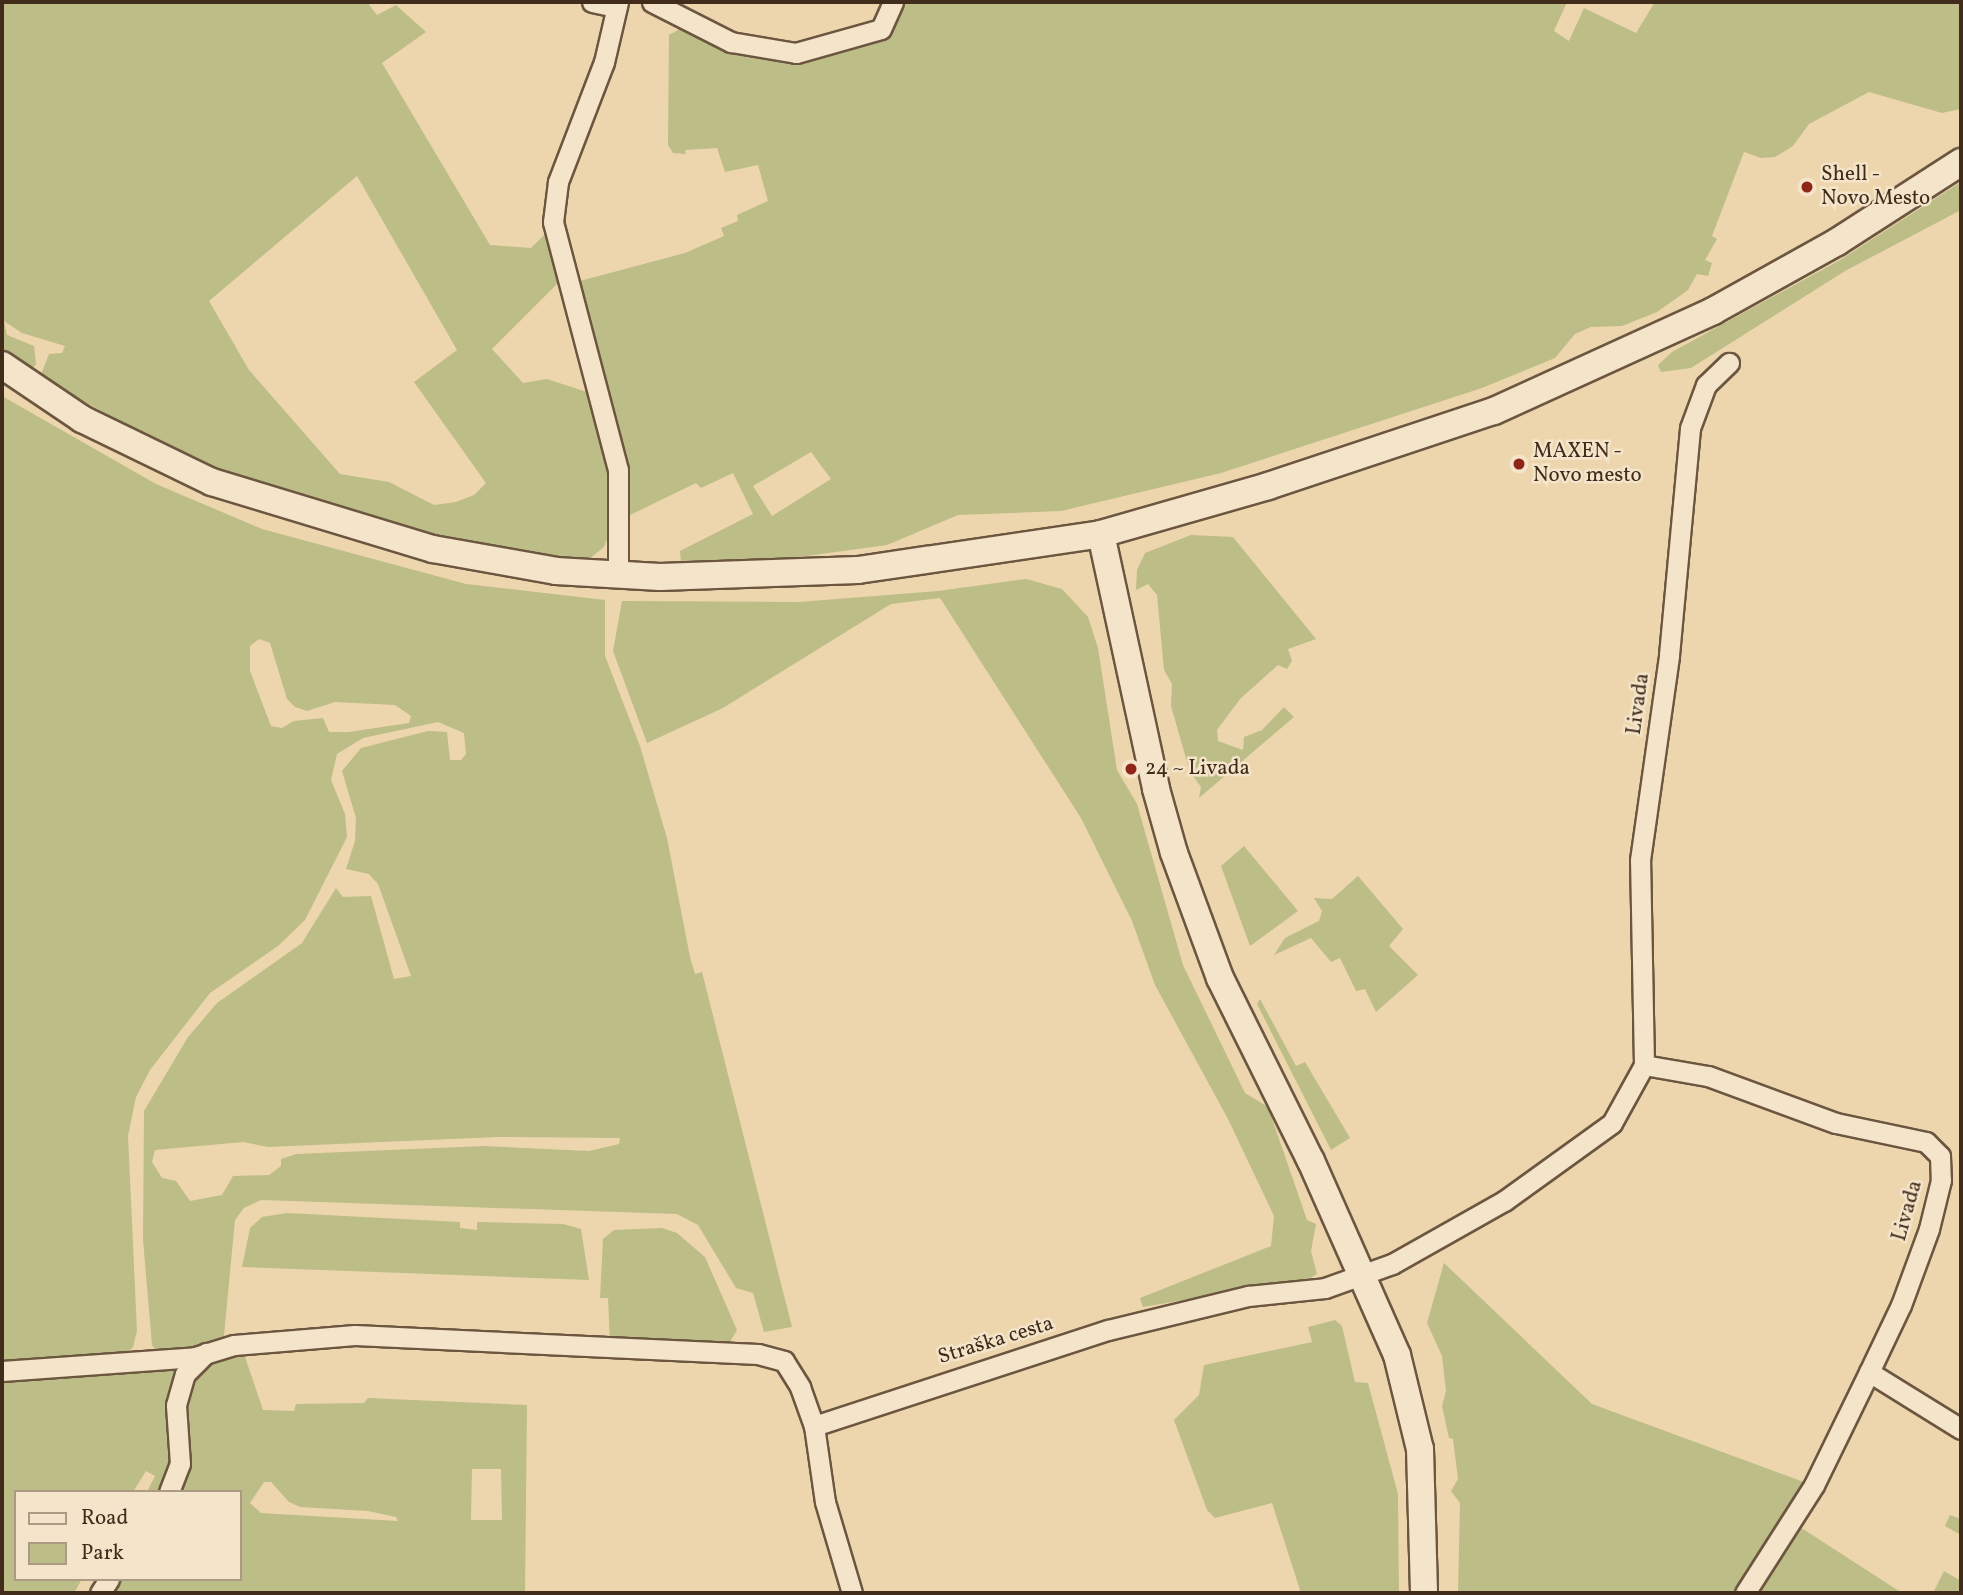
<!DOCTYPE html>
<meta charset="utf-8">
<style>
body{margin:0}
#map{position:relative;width:1963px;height:1595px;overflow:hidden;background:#edd6ad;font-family:Vollkorn,serif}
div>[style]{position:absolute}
.green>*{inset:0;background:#bcbd87}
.roads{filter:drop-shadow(2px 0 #6c5640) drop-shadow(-2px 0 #6c5640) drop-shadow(0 2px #6c5640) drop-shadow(0 -2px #6c5640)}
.street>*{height:19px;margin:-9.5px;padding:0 9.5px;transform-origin:9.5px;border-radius:9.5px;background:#f3e4ca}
.secondary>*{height:26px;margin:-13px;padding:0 13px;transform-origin:13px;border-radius:13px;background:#f3e4ca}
.dots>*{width:19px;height:19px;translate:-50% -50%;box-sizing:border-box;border:4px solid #f3e4ca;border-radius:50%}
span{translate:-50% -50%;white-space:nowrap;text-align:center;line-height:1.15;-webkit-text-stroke:5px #f3e4ca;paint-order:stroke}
.poi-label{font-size:21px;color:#412b1b}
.left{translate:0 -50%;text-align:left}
.street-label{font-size:21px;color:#412b1b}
.frame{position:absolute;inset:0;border:4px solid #412b1b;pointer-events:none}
.legend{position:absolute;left:14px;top:1490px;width:228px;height:91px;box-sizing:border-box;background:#f3e4ca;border:2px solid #ac9a84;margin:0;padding:9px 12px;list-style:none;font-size:21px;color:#412b1b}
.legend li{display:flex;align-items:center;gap:14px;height:35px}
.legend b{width:35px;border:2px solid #ac9a84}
</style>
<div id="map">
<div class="green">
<div style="clip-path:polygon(evenodd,2px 2px,367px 2px,377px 15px,396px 5px,426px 32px,382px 63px,490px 245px,531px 248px,548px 231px,559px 282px,492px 349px,523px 383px,547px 379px,593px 394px,609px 462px,610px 531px,604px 547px,588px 560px,567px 562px,428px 538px,217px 475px,40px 377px,49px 354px,62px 353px,65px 346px,22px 333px,4px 321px,7px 335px,34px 346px,36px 364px,31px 371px,2px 351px,2px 2px,357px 176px,457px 350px,414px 382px,486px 483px,474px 495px,456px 502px,434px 505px,389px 482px,340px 474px,249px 370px,209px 301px,357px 176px)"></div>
<div style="clip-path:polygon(evenodd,894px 2px,1567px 2px,1554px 31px,1569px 41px,1584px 8px,1636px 33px,1655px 2px,1961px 2px,1961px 109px,1942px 113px,1869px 92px,1809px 124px,1793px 146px,1775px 157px,1761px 158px,1744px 152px,1712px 236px,1717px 239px,1705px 260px,1712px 263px,1708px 276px,1697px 274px,1688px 290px,1657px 312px,1622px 326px,1591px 327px,1575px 334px,1555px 358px,1482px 388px,1221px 473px,1061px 511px,958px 515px,887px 545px,762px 562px,681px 563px,680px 551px,753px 514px,733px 473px,701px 488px,696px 483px,628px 516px,626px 461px,576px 282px,685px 253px,724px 236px,721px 228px,738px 221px,737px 215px,768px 201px,758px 165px,725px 172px,717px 148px,685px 150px,686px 154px,673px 153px,668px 145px,669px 35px,680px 29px,748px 51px,861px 34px,894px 2px,811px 452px,831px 479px,772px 516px,753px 486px,811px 452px)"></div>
<div style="clip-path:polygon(1961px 182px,1961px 210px,1845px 271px,1691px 368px,1661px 372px,1658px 365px,1672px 352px,1840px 260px)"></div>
<div style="clip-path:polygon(evenodd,2px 396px,156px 484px,262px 529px,466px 584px,605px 600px,605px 656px,640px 746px,667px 838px,690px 957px,695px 974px,702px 972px,792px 1327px,764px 1332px,753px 1293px,736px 1288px,698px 1225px,677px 1214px,261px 1200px,244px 1208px,235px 1220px,224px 1336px,204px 1347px,158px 1353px,152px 1345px,143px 1240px,144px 1111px,188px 1037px,217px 1003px,302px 943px,336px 888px,343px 897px,371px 896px,394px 979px,411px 976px,378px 884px,369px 874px,346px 869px,355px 841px,356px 818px,342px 771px,361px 748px,428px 731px,447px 732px,450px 760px,461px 760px,466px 754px,464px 733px,438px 722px,363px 738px,337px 754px,331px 780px,345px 814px,347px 837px,305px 920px,278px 946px,210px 993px,150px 1070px,136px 1097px,128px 1136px,137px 1331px,133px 1347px,124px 1355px,2px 1365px,2px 396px,259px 639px,270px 643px,287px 699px,295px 707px,307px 711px,335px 702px,395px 705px,411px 716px,409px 723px,349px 732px,329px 732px,323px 718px,294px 721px,282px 728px,271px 726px,250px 671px,250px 646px,259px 639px,2px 396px,497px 1137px,620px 1138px,619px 1144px,589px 1151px,484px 1146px,296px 1154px,281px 1159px,281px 1166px,269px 1175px,233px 1176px,222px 1195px,190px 1201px,176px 1181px,162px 1178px,152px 1162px,155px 1150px,243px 1142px,268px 1147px,497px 1137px)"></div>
<div style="clip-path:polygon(1191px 535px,1233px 537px,1316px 639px,1288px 649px,1292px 661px,1287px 669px,1278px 665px,1240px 699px,1217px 730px,1218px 741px,1243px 750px,1244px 737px,1262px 730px,1284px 707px,1294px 717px,1199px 798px,1201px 787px,1190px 772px,1171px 706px,1172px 684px,1164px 670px,1157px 595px,1148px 584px,1136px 590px,1137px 570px,1145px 553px)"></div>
<div style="clip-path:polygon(1026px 579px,1062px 589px,1088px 617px,1098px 648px,1117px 770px,1137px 804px,1183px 965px,1245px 1093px,1268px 1107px,1307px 1220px,1316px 1224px,1311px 1251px,1317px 1274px,1310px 1278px,1143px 1307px,1140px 1298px,1271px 1246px,1274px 1216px,1228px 1119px,1155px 985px,1132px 921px,1081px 818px,940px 598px,891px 604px,723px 708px,647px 743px,613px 651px,622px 601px,799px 602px,938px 591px)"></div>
<div style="clip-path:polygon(1244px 846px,1298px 911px,1250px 946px,1221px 866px)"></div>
<div style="clip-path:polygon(1358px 876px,1403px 929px,1389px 946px,1418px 975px,1376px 1012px,1365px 989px,1356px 991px,1340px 958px,1331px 962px,1311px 938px,1274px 955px,1285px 938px,1319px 921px,1322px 911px,1314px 898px,1332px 899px)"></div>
<div style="clip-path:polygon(1260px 999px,1296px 1066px,1305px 1062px,1350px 1138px,1331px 1150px,1257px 1004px)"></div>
<div style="clip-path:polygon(287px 1213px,460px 1222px,460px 1228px,477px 1230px,477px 1222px,563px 1224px,581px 1229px,589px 1280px,242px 1267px,250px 1228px,262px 1217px)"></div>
<div style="clip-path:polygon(662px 1228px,677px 1233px,705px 1257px,737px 1330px,728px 1345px,610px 1343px,608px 1298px,600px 1298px,603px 1239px,614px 1230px)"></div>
<div style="clip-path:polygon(1444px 1263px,1592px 1404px,1804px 1482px,1734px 1593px,1458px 1593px,1460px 1503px,1451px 1491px,1458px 1479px,1453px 1439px,1449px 1438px,1442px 1406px,1446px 1391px,1442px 1356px,1427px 1323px)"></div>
<div style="clip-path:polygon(1335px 1320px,1342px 1326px,1355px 1382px,1368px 1383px,1398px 1494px,1399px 1593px,1301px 1593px,1272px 1503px,1215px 1518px,1207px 1510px,1174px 1420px,1199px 1395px,1204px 1365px,1312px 1342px,1308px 1327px)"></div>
<div style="clip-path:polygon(evenodd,243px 1351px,263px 1410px,294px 1411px,296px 1404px,364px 1403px,368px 1398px,527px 1405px,525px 1593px,105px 1593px,114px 1579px,240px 1579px,240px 1492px,173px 1492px,180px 1407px,200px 1364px,243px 1351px,472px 1469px,501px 1469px,502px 1520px,471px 1520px,472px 1469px,243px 1351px,264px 1482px,271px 1482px,289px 1502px,300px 1507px,368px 1511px,396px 1517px,398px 1521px,261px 1513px,250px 1503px,264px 1482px)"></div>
<div style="clip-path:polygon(167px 1366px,182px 1370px,176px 1468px,164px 1492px,147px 1492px,155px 1476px,146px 1471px,133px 1492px,16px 1492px,16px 1579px,82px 1579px,74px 1593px,2px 1593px,2px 1379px)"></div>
<div style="clip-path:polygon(1950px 1515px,1961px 1519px,1961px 1535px,1945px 1526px)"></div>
<div style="clip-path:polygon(1796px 1529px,1803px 1529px,1902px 1593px,1752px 1593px)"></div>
<div style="clip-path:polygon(1944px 1571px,1961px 1581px,1961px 1593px,1933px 1593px)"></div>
</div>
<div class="roads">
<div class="street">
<div style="left:592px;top:2px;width:25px;rotate:12deg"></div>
<div style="left:618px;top:2px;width:62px;rotate:103.1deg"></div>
<div style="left:604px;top:62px;width:129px;rotate:111deg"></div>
<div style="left:558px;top:182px;width:40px;rotate:97.1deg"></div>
<div style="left:553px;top:222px;width:256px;rotate:75.3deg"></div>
<div style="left:618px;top:470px;width:105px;rotate:90deg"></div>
<div style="left:652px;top:2px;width:89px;rotate:26.9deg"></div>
<div style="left:731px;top:42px;width:66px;rotate:9.6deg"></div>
<div style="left:796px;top:53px;width:88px;rotate:-15.8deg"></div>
<div style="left:881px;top:29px;width:30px;rotate:-66deg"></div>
<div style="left:1644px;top:1065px;width:65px;rotate:9.8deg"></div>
<div style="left:1708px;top:1076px;width:136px;rotate:20.2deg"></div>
<div style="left:1836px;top:1123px;width:92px;rotate:11.9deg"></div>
<div style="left:1926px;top:1142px;width:20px;rotate:45deg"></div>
<div style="left:1940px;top:1156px;width:24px;rotate:88deg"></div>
<div style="left:1941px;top:1180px;width:50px;rotate:103.8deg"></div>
<div style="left:1929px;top:1229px;width:81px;rotate:110.2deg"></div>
<div style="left:1901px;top:1305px;width:74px;rotate:115.5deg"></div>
<div style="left:2px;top:1371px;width:194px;rotate:-4.1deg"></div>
<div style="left:195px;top:1357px;width:41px;rotate:-17.1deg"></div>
<div style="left:234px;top:1345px;width:121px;rotate:-4.7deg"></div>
<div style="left:355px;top:1335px;width:403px;rotate:2.7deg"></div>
<div style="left:758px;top:1354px;width:27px;rotate:15deg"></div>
<div style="left:784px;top:1361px;width:31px;rotate:58deg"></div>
<div style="left:800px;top:1387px;width:41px;rotate:70.3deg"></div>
<div style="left:169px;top:1492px;width:30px;rotate:-69deg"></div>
<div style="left:180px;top:1464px;width:59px;rotate:-93.9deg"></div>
<div style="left:176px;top:1405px;width:32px;rotate:-74deg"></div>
<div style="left:185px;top:1374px;width:30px;rotate:-45deg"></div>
<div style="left:100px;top:1593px;width:17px;rotate:-57deg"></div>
<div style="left:852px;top:1593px;width:95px;rotate:-106.5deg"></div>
<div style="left:825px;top:1502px;width:77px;rotate:-98.2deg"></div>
<div style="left:814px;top:1426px;width:309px;rotate:-18.1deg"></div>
<div style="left:1108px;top:1330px;width:144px;rotate:-13.7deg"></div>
<div style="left:1248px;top:1296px;width:77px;rotate:-5.9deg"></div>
<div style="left:1325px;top:1288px;width:71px;rotate:-19.7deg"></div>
<div style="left:1392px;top:1264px;width:129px;rotate:-29.4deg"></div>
<div style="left:1504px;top:1201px;width:133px;rotate:-35.8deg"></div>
<div style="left:1612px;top:1123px;width:66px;rotate:-61.1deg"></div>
<div style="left:1644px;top:1065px;width:205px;rotate:-91.1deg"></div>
<div style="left:1640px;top:860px;width:207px;rotate:-81.9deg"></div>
<div style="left:1669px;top:655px;width:228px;rotate:-84.7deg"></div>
<div style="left:1690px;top:428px;width:46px;rotate:-69.6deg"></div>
<div style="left:1706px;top:385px;width:32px;rotate:-44deg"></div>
<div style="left:1745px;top:1593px;width:128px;rotate:-57.4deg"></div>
<div style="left:1814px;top:1485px;width:126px;rotate:-64deg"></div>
<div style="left:1869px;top:1372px;width:108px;rotate:31.8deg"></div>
</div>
<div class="secondary">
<div style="left:2px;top:365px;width:97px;rotate:34deg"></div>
<div style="left:82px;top:419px;width:144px;rotate:25.9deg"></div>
<div style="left:212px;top:482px;width:231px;rotate:16.9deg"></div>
<div style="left:433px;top:549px;width:125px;rotate:10.1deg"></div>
<div style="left:556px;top:571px;width:104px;rotate:3.3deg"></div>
<div style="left:660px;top:577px;width:198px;rotate:-2deg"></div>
<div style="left:858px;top:570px;width:246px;rotate:-8.4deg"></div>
<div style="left:1101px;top:534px;width:174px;rotate:-16deg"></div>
<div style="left:1268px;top:486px;width:238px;rotate:-18.4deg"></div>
<div style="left:1494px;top:411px;width:241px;rotate:-24.5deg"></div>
<div style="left:1713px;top:311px;width:142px;rotate:-29.1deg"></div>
<div style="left:1837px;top:242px;width:148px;rotate:-32.8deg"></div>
<div style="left:1101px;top:534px;width:261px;rotate:77.8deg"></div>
<div style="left:1156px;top:789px;width:66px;rotate:74.3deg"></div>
<div style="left:1174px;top:853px;width:133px;rotate:69.8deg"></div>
<div style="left:1220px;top:978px;width:204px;rotate:63.6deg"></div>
<div style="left:1311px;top:1161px;width:212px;rotate:66.1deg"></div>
<div style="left:1397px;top:1355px;width:97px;rotate:76.3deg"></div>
<div style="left:1420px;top:1449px;width:144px;rotate:88.4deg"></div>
</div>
</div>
<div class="dots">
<div style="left:1807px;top:187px;background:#8f2418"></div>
<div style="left:1519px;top:464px;background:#8f2418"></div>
<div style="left:1131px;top:769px;background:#8f2418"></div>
</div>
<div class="poi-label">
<span class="left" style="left:1821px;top:187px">Shell -<br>Novo Mesto</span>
<span class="left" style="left:1533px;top:464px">MAXEN -<br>Novo mesto</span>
<span class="left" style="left:1145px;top:769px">24 ~ Livada</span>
</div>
<div class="street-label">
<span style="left:1639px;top:704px;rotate:-82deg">Livada</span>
<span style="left:1908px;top:1211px;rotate:-74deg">Livada</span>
<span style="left:996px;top:1341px;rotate:-17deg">Straška cesta</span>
</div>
<div class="frame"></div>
<ul class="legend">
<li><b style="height:9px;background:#f3e4ca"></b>Road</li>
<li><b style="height:19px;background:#bcbd87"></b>Park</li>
</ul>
</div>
